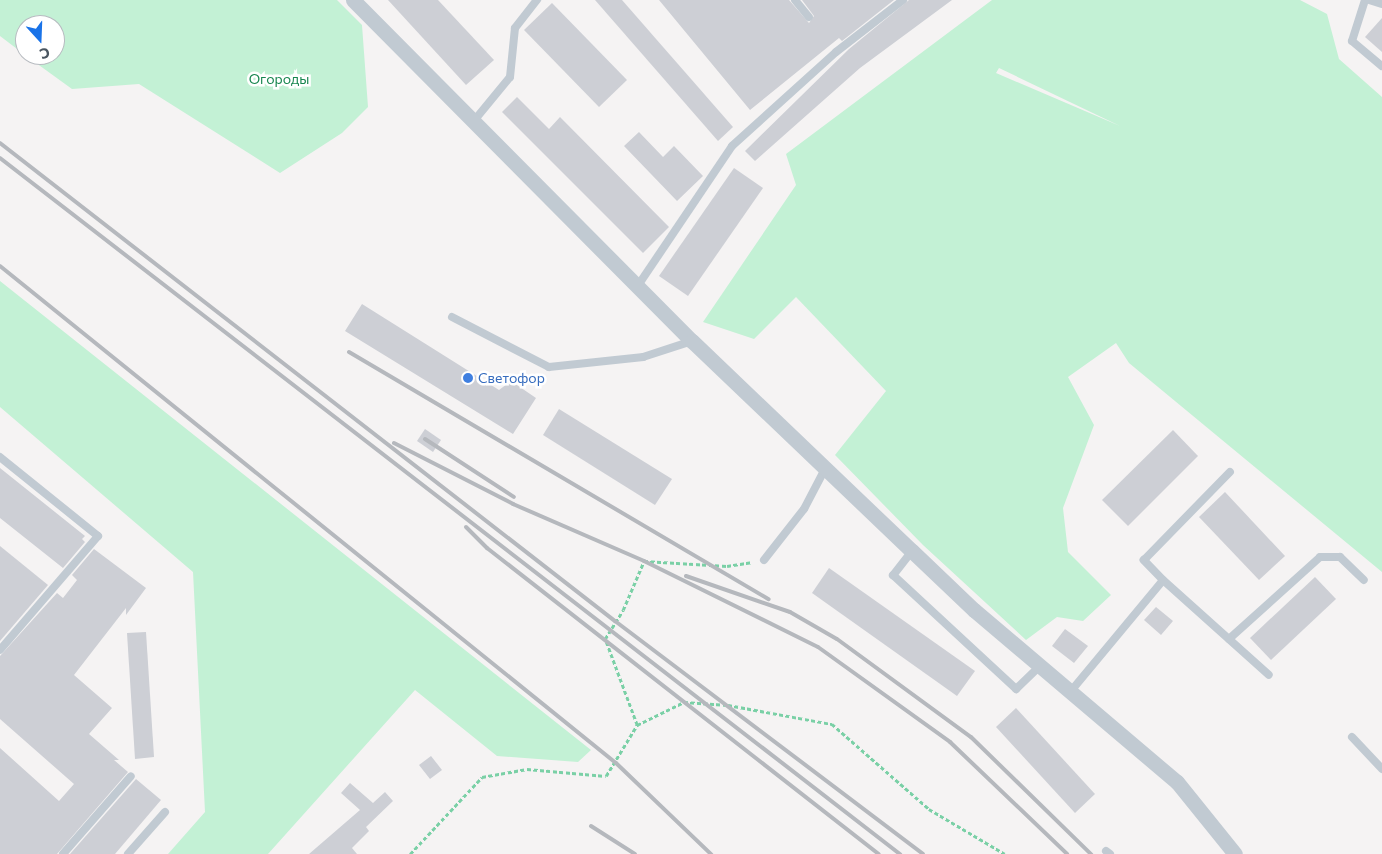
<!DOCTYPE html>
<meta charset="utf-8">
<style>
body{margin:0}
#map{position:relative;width:1382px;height:854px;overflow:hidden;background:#f5f3f3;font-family:Commissioner,sans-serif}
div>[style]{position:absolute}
.green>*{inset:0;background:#c3f1d5}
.building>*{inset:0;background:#cdcfd5}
.path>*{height:2.5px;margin-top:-1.25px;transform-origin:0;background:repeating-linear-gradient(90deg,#7ad0a6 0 4px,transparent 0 6.5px)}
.service>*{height:8px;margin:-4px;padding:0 4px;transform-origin:4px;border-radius:4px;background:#c1cad2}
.minor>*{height:15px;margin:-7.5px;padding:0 7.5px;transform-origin:7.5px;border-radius:7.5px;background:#c1cad2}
.rail>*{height:4px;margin:-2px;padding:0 2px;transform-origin:2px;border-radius:2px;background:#b5b8bd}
.dots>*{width:14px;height:14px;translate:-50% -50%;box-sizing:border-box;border:2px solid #fff;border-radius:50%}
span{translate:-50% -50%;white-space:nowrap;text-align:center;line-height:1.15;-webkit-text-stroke:5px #fff;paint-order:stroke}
.park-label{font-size:14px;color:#17864f}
.shop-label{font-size:14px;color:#366cbe}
.left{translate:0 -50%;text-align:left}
.north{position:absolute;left:15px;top:15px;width:50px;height:50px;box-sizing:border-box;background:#fff;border:1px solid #b7bbc0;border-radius:50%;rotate:160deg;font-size:14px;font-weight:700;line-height:20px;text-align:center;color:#4a5661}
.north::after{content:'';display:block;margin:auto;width:18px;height:22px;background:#1a73e8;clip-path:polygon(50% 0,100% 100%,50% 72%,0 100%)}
</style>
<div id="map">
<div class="green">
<div style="clip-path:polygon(0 0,337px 0,362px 25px,368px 107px,342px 133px,280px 173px,139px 84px,72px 89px,25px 55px,55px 55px,55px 25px,25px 25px,25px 55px,0 36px)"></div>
<div style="clip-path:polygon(evenodd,992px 0,1300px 0,1327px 14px,1339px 59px,1382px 97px,1382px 572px,1129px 363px,1116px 343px,1068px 377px,1094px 425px,1063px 508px,1068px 552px,1111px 595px,1083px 621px,1057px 617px,1026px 640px,923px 545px,835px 455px,886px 391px,796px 297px,754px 339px,703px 322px,796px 185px,786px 154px,992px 0,999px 68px,1120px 126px,996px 73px,999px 68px)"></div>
<div style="clip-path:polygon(0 281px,591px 750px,578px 762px,497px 756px,415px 690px,268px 854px,168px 854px,205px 812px,193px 572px,0 407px)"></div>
</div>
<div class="building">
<div style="clip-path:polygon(388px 0,438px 0,494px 60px,466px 85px)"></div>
<div style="clip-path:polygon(595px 0,622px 0,733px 127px,718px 141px)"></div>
<div style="clip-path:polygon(659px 0,789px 0,809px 23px,814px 16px,802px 0,894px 0,842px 41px,839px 38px,750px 110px)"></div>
<div style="clip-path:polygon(909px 0,952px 0,860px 68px,755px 161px,745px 151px,849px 49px)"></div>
<div style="clip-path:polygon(552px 3px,627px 80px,599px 107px,524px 30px)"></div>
<div style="clip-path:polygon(1382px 18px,1382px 52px,1365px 37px)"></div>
<div style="clip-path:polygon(517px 97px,549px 129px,560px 117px,669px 227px,643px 253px,502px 112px)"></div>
<div style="clip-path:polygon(639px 132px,663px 157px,674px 146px,703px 176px,677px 201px,624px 146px)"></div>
<div style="clip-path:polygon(734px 168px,763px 188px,688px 296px,659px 276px)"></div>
<div style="clip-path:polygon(362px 304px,499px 390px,511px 381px,536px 398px,513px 434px,345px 331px)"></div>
<div style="clip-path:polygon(559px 409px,672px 479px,655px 505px,543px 435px)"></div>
<div style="clip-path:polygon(425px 429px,441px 440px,433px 452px,417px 441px)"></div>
<div style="clip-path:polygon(1173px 430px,1198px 456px,1128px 526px,1102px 500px)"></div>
<div style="clip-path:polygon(0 468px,85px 536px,82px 539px,85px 542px,63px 568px,0 518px)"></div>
<div style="clip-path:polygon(1225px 492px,1285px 556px,1259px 580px,1199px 517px)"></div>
<div style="clip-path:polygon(0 546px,48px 585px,0 641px)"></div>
<div style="clip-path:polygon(94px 549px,146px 588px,126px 615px,126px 608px,74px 675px,112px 708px,89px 734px,119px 760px,114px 760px,128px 772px,57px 854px,0 854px,0 748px,59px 801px,74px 784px,0 719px,0 656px,57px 593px,63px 598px,77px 580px,72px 575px)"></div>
<div style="clip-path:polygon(829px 568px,975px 671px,957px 696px,812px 593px)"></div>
<div style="clip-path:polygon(1315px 577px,1336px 599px,1271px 660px,1250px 638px)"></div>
<div style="clip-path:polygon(1156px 607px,1173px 621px,1161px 635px,1144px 620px)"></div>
<div style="clip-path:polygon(1065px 629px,1088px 646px,1074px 663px,1052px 646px)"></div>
<div style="clip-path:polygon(146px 632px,154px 757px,135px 759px,127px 633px)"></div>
<div style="clip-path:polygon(1016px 708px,1095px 794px,1075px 813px,996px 727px)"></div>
<div style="clip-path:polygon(431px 756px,442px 770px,430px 779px,419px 765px)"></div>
<div style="clip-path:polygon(136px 779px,161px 800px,115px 854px,70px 854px)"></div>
<div style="clip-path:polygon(350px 783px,373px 803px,385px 792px,393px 801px,366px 827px,369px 831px,352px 848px,357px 854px,309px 854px,360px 810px,341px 793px)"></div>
</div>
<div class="path">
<div style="left:637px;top:725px;width:52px;rotate:-26.1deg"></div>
<div style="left:684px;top:702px;width:44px;rotate:3.9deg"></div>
<div style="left:728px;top:705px;width:106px;rotate:10.4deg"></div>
<div style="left:832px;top:724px;width:129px;rotate:41.2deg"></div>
<div style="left:929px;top:809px;width:88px;rotate:30.6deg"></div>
<div style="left:410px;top:854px;width:105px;rotate:-46.9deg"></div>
<div style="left:482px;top:777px;width:46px;rotate:-10.1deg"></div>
<div style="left:527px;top:769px;width:79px;rotate:5.1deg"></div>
<div style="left:606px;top:776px;width:60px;rotate:-58.7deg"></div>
<div style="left:637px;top:725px;width:92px;rotate:-110.4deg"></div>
<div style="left:605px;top:639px;width:34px;rotate:-58deg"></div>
<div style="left:623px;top:610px;width:53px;rotate:-66.8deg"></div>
<div style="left:644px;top:561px;width:83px;rotate:3.4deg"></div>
<div style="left:727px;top:566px;width:26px;rotate:-9deg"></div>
</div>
<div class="service">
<div style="left:795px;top:0;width:22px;rotate:51deg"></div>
<div style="left:1365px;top:0;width:43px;rotate:107.6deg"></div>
<div style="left:1352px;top:41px;width:39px;rotate:40deg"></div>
<div style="left:1369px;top:0;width:14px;rotate:17deg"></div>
<div style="left:473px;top:122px;width:58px;rotate:-50.6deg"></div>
<div style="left:510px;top:77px;width:49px;rotate:-84.2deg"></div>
<div style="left:515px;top:28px;width:36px;rotate:-52deg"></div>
<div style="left:639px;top:284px;width:166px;rotate:-56deg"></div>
<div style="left:732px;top:146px;width:140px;rotate:-42.1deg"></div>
<div style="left:836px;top:52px;width:85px;rotate:-37.8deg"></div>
<div style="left:452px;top:317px;width:109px;rotate:27.3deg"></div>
<div style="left:549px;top:367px;width:95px;rotate:-6.1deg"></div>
<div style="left:643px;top:357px;width:52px;rotate:-18.1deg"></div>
<div style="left:0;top:457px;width:126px;rotate:38.9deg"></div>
<div style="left:98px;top:536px;width:150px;rotate:130.7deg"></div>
<div style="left:912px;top:551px;width:31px;rotate:128deg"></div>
<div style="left:893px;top:575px;width:168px;rotate:42.8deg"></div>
<div style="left:1016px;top:689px;width:33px;rotate:-44deg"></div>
<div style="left:764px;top:560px;width:65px;rotate:-51.9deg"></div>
<div style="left:804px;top:509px;width:47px;rotate:-62.4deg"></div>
<div style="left:1163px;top:580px;width:28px;rotate:-134deg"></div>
<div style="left:1144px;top:560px;width:123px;rotate:-45.7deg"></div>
<div style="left:1229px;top:639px;width:122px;rotate:-42deg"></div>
<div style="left:1320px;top:557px;width:20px"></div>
<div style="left:1340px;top:557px;width:33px;rotate:44deg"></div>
<div style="left:1071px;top:691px;width:144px;rotate:-50.3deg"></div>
<div style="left:1163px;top:580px;width:142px;rotate:41.9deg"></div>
<div style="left:1352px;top:737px;width:44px;rotate:46.8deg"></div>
<div style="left:1106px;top:851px;width:5px;rotate:37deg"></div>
<div style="left:63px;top:854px;width:103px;rotate:-48.9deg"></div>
<div style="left:128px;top:854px;width:56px;rotate:-48.6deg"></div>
</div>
<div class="minor">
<div style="left:353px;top:0;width:481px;rotate:45.2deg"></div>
<div style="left:692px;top:341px;width:304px;rotate:43.7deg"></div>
<div style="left:912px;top:551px;width:86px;rotate:43.6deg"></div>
<div style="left:974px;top:610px;width:266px;rotate:40.3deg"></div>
<div style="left:1177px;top:782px;width:92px;rotate:51.1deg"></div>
</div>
<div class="rail">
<div style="left:0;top:143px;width:779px;rotate:37.86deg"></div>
<div style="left:615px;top:621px;width:386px;rotate:37.1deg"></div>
<div style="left:0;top:158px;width:1138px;rotate:37.72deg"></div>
<div style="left:0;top:266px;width:791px;rotate:38.9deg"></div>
<div style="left:616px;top:763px;width:132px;rotate:43.8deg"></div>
<div style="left:349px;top:352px;width:487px;rotate:30.5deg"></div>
<div style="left:425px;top:439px;width:106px;rotate:33.1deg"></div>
<div style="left:394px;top:443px;width:134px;rotate:27.1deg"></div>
<div style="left:513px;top:504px;width:143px;rotate:23.5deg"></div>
<div style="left:644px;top:561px;width:194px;rotate:26.3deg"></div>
<div style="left:818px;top:647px;width:163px;rotate:35.7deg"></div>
<div style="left:950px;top:742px;width:162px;rotate:43.7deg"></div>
<div style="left:466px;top:527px;width:30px;rotate:45deg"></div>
<div style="left:487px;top:548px;width:497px;rotate:38deg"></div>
<div style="left:686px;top:576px;width:110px;rotate:19.1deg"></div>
<div style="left:790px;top:612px;width:54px;rotate:29.9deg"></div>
<div style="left:837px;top:639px;width:166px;rotate:36.2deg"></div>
<div style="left:971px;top:737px;width:168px;rotate:44.3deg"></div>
<div style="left:591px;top:826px;width:52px;rotate:32.5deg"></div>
</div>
<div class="dots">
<div style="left:468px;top:378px;background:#3f7fe0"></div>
</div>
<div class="park-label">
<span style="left:279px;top:79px">Огороды</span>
</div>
<div class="shop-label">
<span class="left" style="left:478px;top:378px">Светофор</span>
</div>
<div class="north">С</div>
</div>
